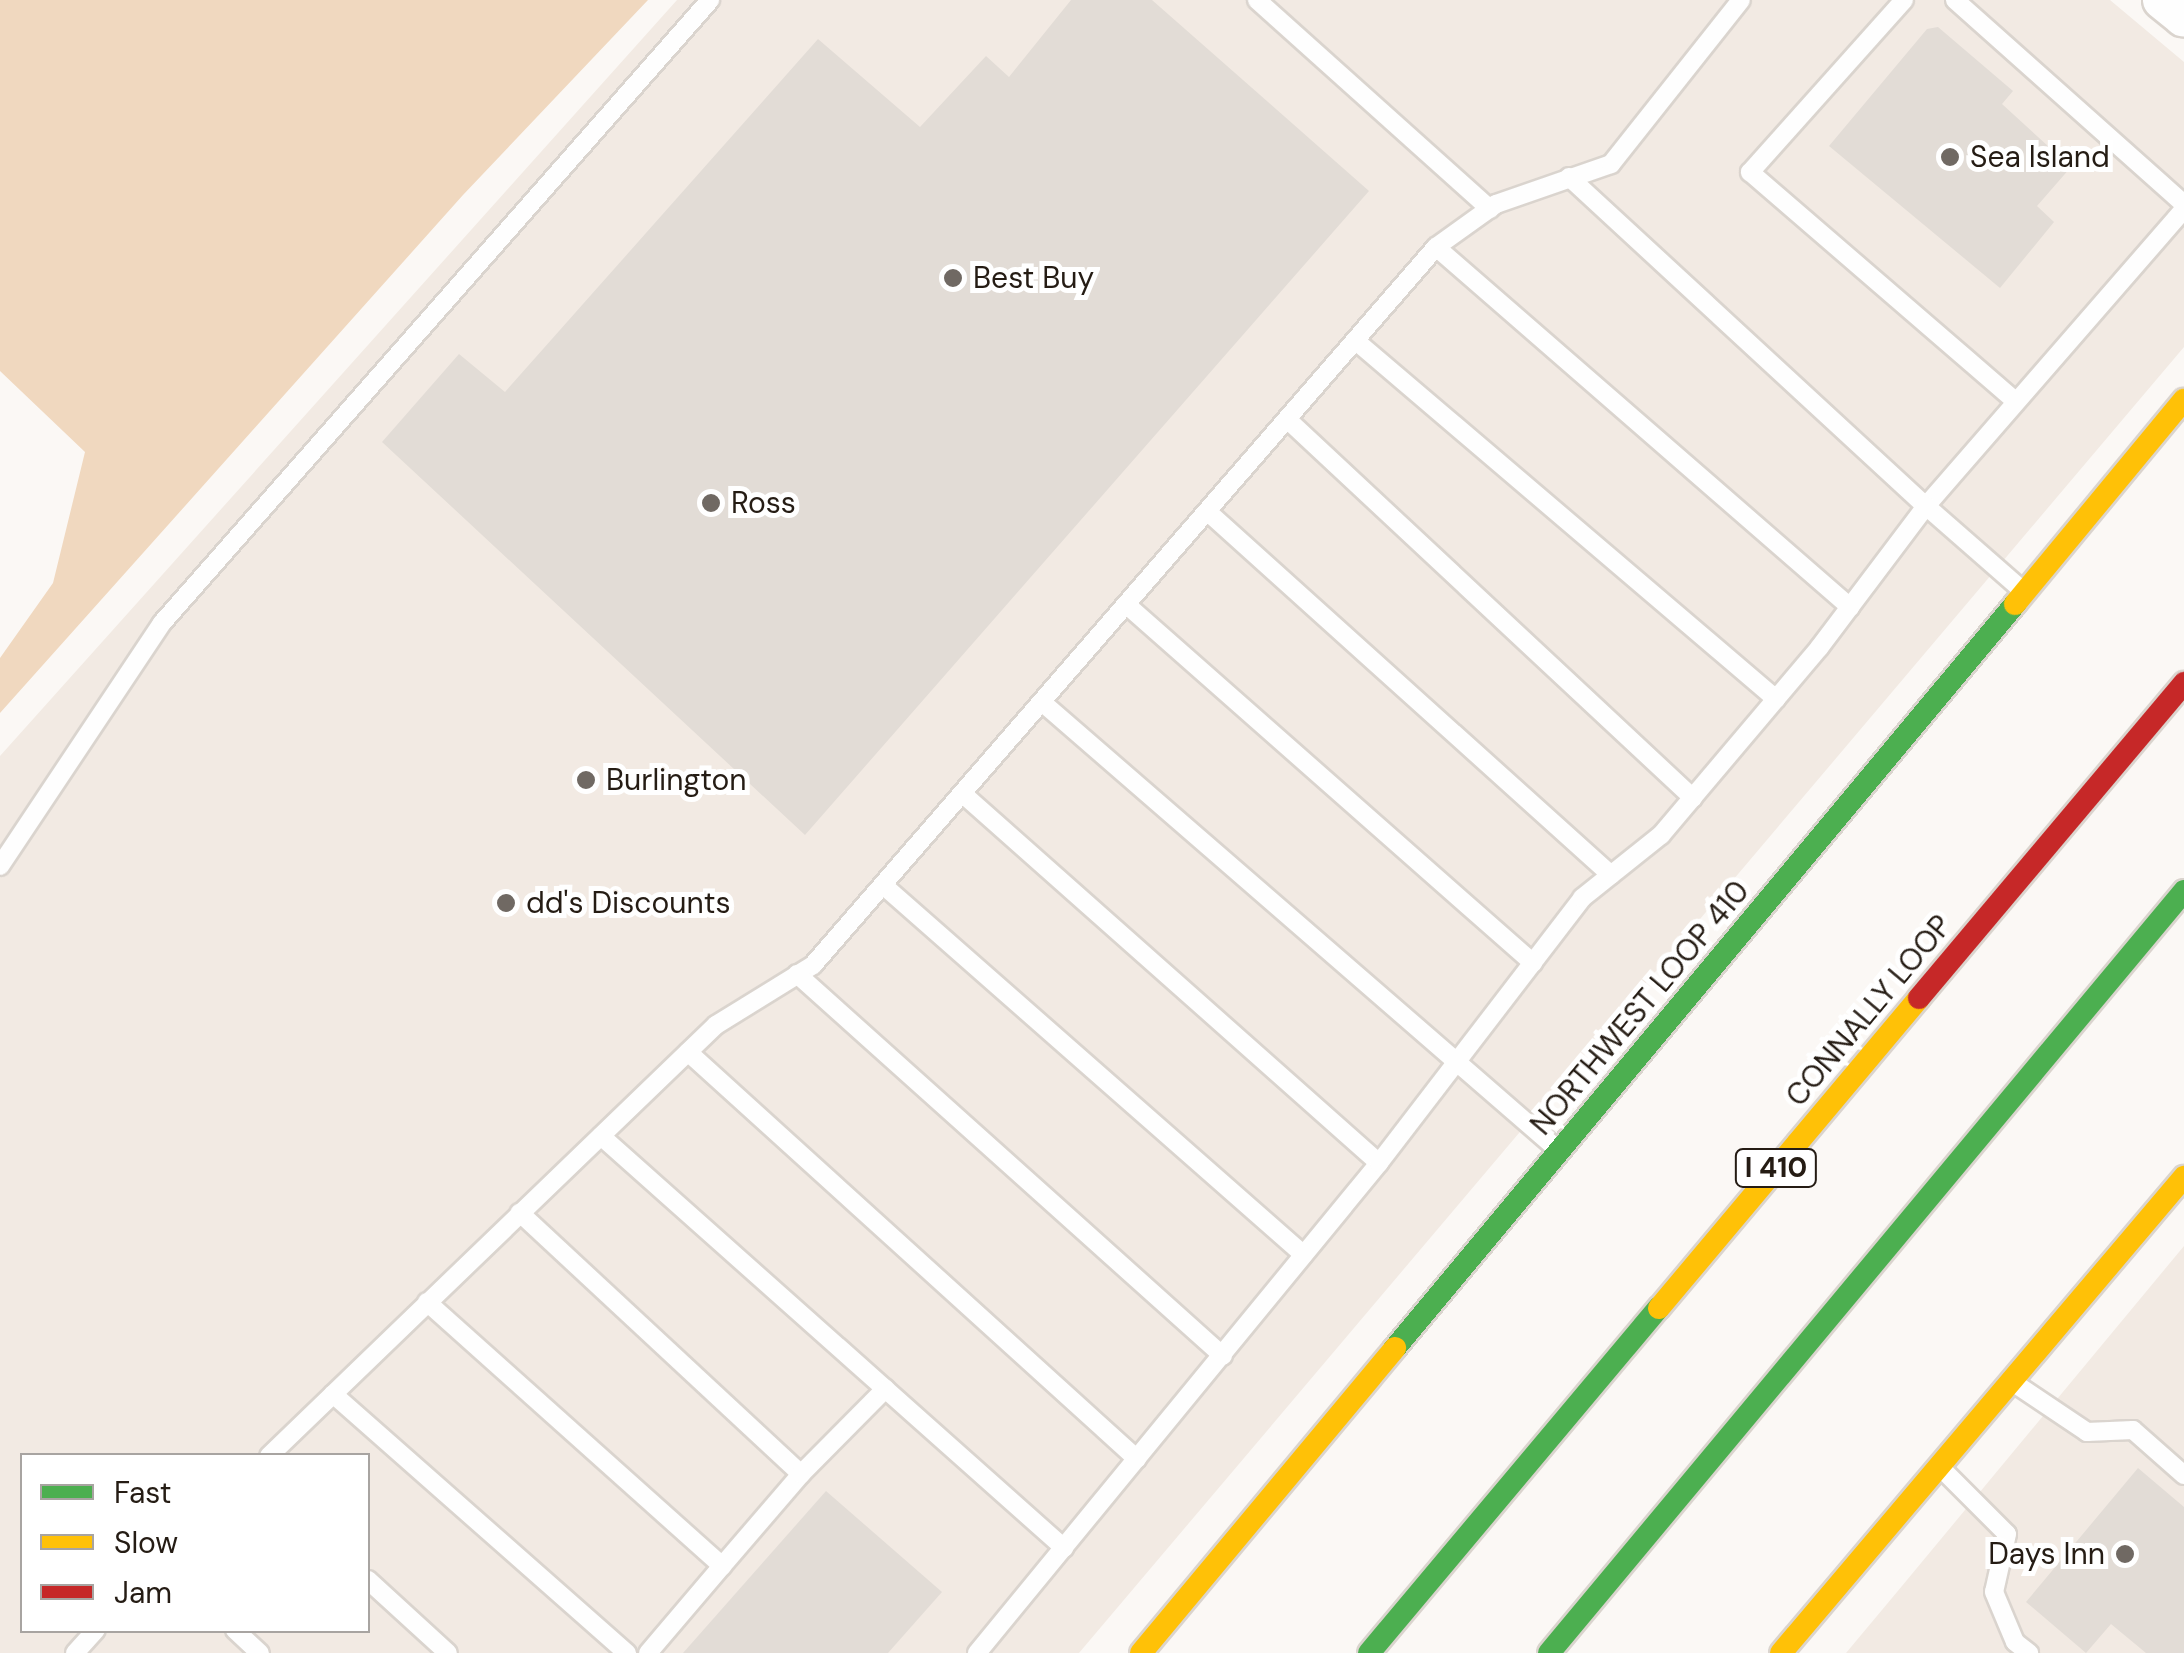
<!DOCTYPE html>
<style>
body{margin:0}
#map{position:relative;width:2184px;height:1653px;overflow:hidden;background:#fbf8f5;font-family:"DM Sans",sans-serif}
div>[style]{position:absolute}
.built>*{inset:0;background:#f2eae3}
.green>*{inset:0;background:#f0d8bf}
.building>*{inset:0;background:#e2dcd6}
.roads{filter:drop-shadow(2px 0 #dad4ce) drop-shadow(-2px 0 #dad4ce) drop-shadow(0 2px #dad4ce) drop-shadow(0 -2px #dad4ce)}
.lane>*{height:18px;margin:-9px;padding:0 9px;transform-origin:9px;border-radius:9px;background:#fefefe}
.street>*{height:38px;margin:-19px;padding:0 19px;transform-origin:19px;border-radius:19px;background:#fefefe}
.fast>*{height:22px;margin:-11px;padding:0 11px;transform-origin:11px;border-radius:11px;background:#4caf50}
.slow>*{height:22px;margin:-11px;padding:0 11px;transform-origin:11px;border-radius:11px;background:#ffc107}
.jam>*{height:22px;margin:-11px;padding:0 11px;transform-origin:11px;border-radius:11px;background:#c62828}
.dots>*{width:28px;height:28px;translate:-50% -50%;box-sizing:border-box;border:5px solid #fff;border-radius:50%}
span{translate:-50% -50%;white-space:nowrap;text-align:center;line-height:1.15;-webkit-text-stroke:10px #fff;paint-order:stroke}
.shield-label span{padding:2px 8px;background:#fff;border:2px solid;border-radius:8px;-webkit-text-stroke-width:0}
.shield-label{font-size:28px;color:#251c14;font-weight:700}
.poi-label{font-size:30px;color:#251c14}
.left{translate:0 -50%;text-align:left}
.right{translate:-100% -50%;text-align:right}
.street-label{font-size:30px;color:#251c14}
.legend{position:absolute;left:20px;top:1453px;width:350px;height:180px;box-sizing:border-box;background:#fff;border:2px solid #a8a4a1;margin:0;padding:12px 18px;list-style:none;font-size:30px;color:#251c14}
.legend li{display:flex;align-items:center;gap:20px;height:50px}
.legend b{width:50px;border:2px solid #a8a4a1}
</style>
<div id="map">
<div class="built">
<div style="clip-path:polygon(evenodd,677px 0,2110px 0,2184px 62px,2184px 347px,1079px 1653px,0 1653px,0 756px,677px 0,22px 1456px,368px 1456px,368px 1630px,22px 1630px,22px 1456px)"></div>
<div style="clip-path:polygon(2184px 1246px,2184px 1653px,1846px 1653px,1897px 1592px)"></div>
</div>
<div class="green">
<div style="clip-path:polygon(0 0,648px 0,463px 195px,0 713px,0 658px,53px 583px,85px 452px,0 371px)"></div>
</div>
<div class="building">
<div style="clip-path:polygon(1071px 0,1152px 0,1369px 191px,805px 835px,382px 442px,459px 354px,505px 392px,818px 39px,920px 127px,986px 56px,1009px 77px)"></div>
<div style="clip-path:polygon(1938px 27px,2013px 91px,2002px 104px,2071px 167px,2037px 206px,2054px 222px,2000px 288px,1829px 146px,1927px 29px)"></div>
<div style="clip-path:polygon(2138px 1468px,2184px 1507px,2184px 1653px,2146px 1653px,2111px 1624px,2086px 1653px,2026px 1602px)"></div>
<div style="clip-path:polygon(826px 1491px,942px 1592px,888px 1653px,683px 1653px)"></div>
</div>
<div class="roads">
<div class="lane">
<div style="left:1257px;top:0;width:313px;rotate:41.9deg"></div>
<div style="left:1904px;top:0;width:231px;rotate:131.8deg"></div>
<div style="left:1750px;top:172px;width:347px;rotate:40.8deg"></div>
<div style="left:1955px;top:0;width:307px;rotate:41.7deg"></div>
<div style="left:1569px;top:177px;width:485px;rotate:42.7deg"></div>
<div style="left:1926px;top:506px;width:393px;rotate:-49deg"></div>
<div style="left:1436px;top:247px;width:549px;rotate:41.01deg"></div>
<div style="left:1356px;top:341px;width:552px;rotate:40.44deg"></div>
<div style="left:1288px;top:420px;width:554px;rotate:43.03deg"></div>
<div style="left:1209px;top:513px;width:541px;rotate:42deg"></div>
<div style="left:1128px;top:606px;width:540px;rotate:41.4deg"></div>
<div style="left:1043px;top:703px;width:679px;rotate:40.94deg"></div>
<div style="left:963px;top:794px;width:556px;rotate:41.57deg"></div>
<div style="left:0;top:866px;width:292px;rotate:-56.3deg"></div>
<div style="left:162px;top:623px;width:830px;rotate:-48.66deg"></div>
<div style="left:883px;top:885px;width:560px;rotate:41.31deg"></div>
<div style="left:797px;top:974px;width:572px;rotate:41.88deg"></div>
<div style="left:688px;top:1052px;width:606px;rotate:42.19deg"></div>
<div style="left:601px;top:1136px;width:620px;rotate:41.66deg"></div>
<div style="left:427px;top:1302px;width:396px;rotate:41.8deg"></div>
<div style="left:722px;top:1566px;width:121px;rotate:-49.3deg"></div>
<div style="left:801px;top:1474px;width:384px;rotate:-137.1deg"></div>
<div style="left:2014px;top:1383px;width:88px;rotate:33.9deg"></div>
<div style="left:2087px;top:1432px;width:46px;rotate:-2.5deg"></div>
<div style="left:2133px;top:1430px;width:68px;rotate:41.4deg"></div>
<div style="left:333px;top:1394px;width:392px;rotate:41.4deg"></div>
<div style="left:269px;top:1456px;width:621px;rotate:-43.96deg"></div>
<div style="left:716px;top:1025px;width:114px;rotate:-31.7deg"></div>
<div style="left:813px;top:965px;width:951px;rotate:-49.05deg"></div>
<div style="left:1436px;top:247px;width:74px;rotate:-35.6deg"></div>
<div style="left:1496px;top:204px;width:122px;rotate:-19.2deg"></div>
<div style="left:1611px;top:164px;width:209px;rotate:-51.6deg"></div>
<div style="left:1941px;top:1468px;width:93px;rotate:45deg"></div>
<div style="left:2007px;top:1534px;width:59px;rotate:102.6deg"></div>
<div style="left:1994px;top:1592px;width:54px;rotate:67.2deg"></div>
<div style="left:2015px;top:1642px;width:18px;rotate:38deg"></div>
<div style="left:801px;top:1474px;width:120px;rotate:-45.3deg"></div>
<div style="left:368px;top:1580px;width:108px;rotate:42.4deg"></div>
<div style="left:235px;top:1630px;width:34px;rotate:43deg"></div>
<div style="left:75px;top:1653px;width:31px;rotate:-48deg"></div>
<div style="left:648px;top:1653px;width:114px;rotate:-49.6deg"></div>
<div style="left:977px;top:1653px;width:634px;rotate:-50.63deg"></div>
<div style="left:1379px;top:1163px;width:334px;rotate:-52.5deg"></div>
<div style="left:1582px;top:898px;width:101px;rotate:-38.6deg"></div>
<div style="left:1661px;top:835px;width:245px;rotate:-49.8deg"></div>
<div style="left:1819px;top:648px;width:178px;rotate:-53deg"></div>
<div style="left:1926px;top:506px;width:128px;rotate:41.2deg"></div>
</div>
<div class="street">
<div style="left:2162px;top:0;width:28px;rotate:39deg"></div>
</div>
<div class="fast">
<div style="left:1395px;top:1348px;width:968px;rotate:-50.19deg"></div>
<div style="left:1369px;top:1653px;width:451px;rotate:-50deg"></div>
<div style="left:1549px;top:1653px;width:992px;rotate:-50.19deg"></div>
</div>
<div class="slow">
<div style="left:2015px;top:604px;width:265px;rotate:-50.4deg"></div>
<div style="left:1659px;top:1308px;width:405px;rotate:-50deg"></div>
<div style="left:1141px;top:1653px;width:397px;rotate:-50.2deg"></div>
<div style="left:1781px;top:1653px;width:624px;rotate:-49.75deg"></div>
</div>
<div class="jam">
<div style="left:1919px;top:998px;width:412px;rotate:-49.9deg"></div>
</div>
</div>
<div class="dots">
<div style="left:1950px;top:157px;background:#706963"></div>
<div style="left:953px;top:278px;background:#706963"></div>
<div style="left:711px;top:503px;background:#706963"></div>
<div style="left:586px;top:780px;background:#706963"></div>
<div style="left:506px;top:903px;background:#706963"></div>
<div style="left:2125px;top:1554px;background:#706963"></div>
</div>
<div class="shield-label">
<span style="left:1776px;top:1168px">I 410</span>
</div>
<div class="poi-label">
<span class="left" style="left:1970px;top:157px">Sea Island</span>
<span class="left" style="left:973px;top:278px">Best Buy</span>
<span class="left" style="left:731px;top:503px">Ross</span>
<span class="left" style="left:606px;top:780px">Burlington</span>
<span class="left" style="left:526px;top:903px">dd's Discounts</span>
<span class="right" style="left:2105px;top:1554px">Days Inn</span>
</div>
<div class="street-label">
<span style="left:1640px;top:1008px;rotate:-50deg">NORTHWEST LOOP 410</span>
<span style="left:1869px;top:1011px;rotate:-50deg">CONNALLY LOOP</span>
</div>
<ul class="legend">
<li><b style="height:12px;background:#4caf50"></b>Fast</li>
<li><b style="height:12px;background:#ffc107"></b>Slow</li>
<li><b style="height:12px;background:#c62828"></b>Jam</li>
</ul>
</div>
